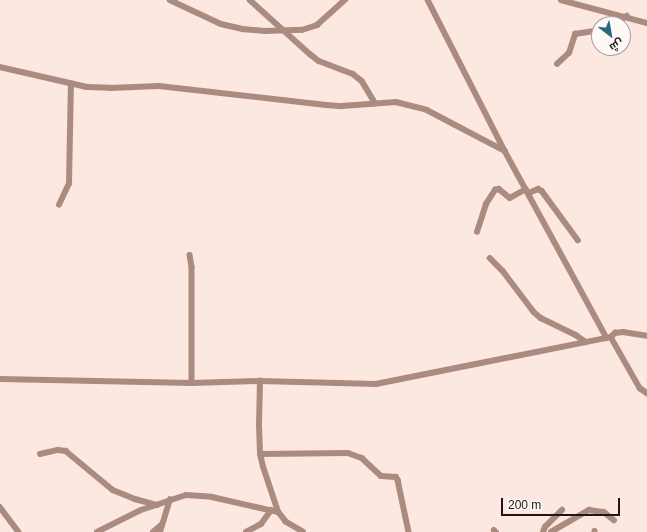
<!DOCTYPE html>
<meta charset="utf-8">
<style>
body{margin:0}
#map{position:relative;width:647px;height:532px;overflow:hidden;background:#fce8e0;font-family:Arial,Cairo,sans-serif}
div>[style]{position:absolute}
.minor>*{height:5.5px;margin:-2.75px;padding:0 2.75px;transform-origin:2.75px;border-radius:2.75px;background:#ab8b7f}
span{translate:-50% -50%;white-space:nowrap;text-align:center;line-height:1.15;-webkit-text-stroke:4px #fef9f7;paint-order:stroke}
.north{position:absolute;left:591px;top:16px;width:40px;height:40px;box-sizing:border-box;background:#fef9f7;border:1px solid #a59e9c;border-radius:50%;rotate:149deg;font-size:11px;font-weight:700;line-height:16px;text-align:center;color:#1f1613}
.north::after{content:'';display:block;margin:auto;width:14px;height:18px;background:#28697d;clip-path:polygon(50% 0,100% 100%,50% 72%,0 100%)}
.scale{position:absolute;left:501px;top:498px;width:119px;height:18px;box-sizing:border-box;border:2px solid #1f1613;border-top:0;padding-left:5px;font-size:12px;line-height:14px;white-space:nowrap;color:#1f1613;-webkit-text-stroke:3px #fef9f7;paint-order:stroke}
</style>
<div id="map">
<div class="minor">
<div style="left:170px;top:0;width:56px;rotate:25.2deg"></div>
<div style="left:221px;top:24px;width:23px;rotate:13deg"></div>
<div style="left:243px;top:29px;width:22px;rotate:5deg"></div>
<div style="left:265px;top:31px;width:37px;rotate:-2deg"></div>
<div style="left:302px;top:30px;width:16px;rotate:-18deg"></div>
<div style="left:317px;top:25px;width:38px;rotate:-42deg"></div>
<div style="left:250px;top:0;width:81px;rotate:42deg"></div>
<div style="left:310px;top:54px;width:11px;rotate:38deg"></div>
<div style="left:319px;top:61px;width:36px;rotate:21deg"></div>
<div style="left:353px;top:74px;width:11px;rotate:38deg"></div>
<div style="left:362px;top:81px;width:26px;rotate:59deg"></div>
<div style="left:428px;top:0;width:169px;rotate:63deg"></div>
<div style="left:505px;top:151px;width:213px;rotate:61.4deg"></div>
<div style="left:561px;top:0;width:89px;rotate:15deg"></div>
<div style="left:613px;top:24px;width:16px;rotate:-30deg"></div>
<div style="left:557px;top:64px;width:16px;rotate:-43deg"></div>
<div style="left:569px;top:53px;width:20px;rotate:-72deg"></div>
<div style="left:575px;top:34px;width:24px;rotate:-9deg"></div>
<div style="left:0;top:67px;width:89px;rotate:12.9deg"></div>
<div style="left:87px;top:87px;width:23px;rotate:2deg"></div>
<div style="left:110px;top:88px;width:49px;rotate:-2.3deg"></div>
<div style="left:159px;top:86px;width:168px;rotate:6.5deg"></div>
<div style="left:326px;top:105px;width:16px;rotate:4deg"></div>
<div style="left:342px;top:106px;width:54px;rotate:-4.2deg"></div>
<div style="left:396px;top:102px;width:32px;rotate:14deg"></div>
<div style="left:427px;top:110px;width:88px;rotate:27.7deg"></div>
<div style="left:529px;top:193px;width:10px;rotate:-24deg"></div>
<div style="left:538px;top:189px;width:4px;rotate:27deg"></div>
<div style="left:542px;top:191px;width:61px;rotate:53.7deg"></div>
<div style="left:59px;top:205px;width:23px;rotate:-65deg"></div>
<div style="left:69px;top:184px;width:100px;rotate:-88.9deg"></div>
<div style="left:477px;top:232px;width:29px;rotate:-72deg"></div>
<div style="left:486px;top:204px;width:17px;rotate:-57deg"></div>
<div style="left:495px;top:190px;width:4px;rotate:-14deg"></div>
<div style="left:499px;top:189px;width:14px;rotate:39deg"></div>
<div style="left:510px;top:198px;width:18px;rotate:-29deg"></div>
<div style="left:190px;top:255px;width:12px;rotate:81deg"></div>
<div style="left:192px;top:267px;width:116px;rotate:90deg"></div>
<div style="left:490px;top:258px;width:18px;rotate:45deg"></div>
<div style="left:503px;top:271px;width:51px;rotate:52.9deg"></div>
<div style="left:534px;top:312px;width:9px;rotate:41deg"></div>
<div style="left:541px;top:318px;width:39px;rotate:26deg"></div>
<div style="left:576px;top:335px;width:12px;rotate:35deg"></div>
<div style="left:611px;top:337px;width:6px;rotate:-45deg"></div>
<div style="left:615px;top:333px;width:8px;rotate:-7deg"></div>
<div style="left:623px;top:332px;width:24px;rotate:9deg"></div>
<div style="left:0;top:379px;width:192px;rotate:1.2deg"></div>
<div style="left:192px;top:383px;width:68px;rotate:-1.7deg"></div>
<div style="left:40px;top:454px;width:18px;rotate:-13deg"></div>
<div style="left:58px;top:450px;width:8px;rotate:7deg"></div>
<div style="left:66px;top:451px;width:61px;rotate:39.7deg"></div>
<div style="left:113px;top:490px;width:24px;rotate:22deg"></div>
<div style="left:135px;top:499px;width:23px;rotate:15deg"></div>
<div style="left:260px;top:454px;width:88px;rotate:-0.7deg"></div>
<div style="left:348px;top:453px;width:15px;rotate:20deg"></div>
<div style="left:362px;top:458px;width:26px;rotate:43deg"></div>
<div style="left:381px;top:476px;width:15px;rotate:4deg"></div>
<div style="left:396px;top:477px;width:4px;rotate:56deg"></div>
<div style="left:398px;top:480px;width:53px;rotate:78.1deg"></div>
<div style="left:0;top:507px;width:31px;rotate:53deg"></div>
<div style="left:494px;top:530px;width:3px;rotate:45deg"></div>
<div style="left:595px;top:531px;width:1px;rotate:90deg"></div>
<div style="left:97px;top:532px;width:49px;rotate:-26.6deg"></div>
<div style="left:141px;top:510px;width:47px;rotate:-18.4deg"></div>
<div style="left:186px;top:495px;width:26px;rotate:4deg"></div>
<div style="left:212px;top:497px;width:68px;rotate:12.8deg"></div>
<div style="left:153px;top:532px;width:11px;rotate:-41deg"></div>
<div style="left:160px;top:532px;width:34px;rotate:-73deg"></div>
<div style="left:246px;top:532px;width:17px;rotate:-28deg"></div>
<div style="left:261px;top:524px;width:17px;rotate:-54deg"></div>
<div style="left:303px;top:532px;width:20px;rotate:-150deg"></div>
<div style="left:286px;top:522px;width:13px;rotate:-129deg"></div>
<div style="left:278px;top:512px;width:47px;rotate:-108.4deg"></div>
<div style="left:263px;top:467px;width:13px;rotate:-103deg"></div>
<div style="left:260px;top:454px;width:29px;rotate:-92deg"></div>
<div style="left:259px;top:425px;width:44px;rotate:-88.7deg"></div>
<div style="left:260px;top:381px;width:116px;rotate:1.5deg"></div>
<div style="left:376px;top:384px;width:240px;rotate:-11.3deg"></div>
<div style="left:611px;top:337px;width:59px;rotate:60.4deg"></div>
<div style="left:640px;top:388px;width:9px;rotate:36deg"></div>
<div style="left:543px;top:532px;width:5px;rotate:-68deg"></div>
<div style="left:545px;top:527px;width:24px;rotate:-45deg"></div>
<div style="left:551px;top:532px;width:44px;rotate:-30.1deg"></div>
<div style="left:589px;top:510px;width:15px;rotate:8deg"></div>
<div style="left:604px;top:512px;width:13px;rotate:39deg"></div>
</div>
<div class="north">ش</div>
<div class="scale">200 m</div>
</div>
